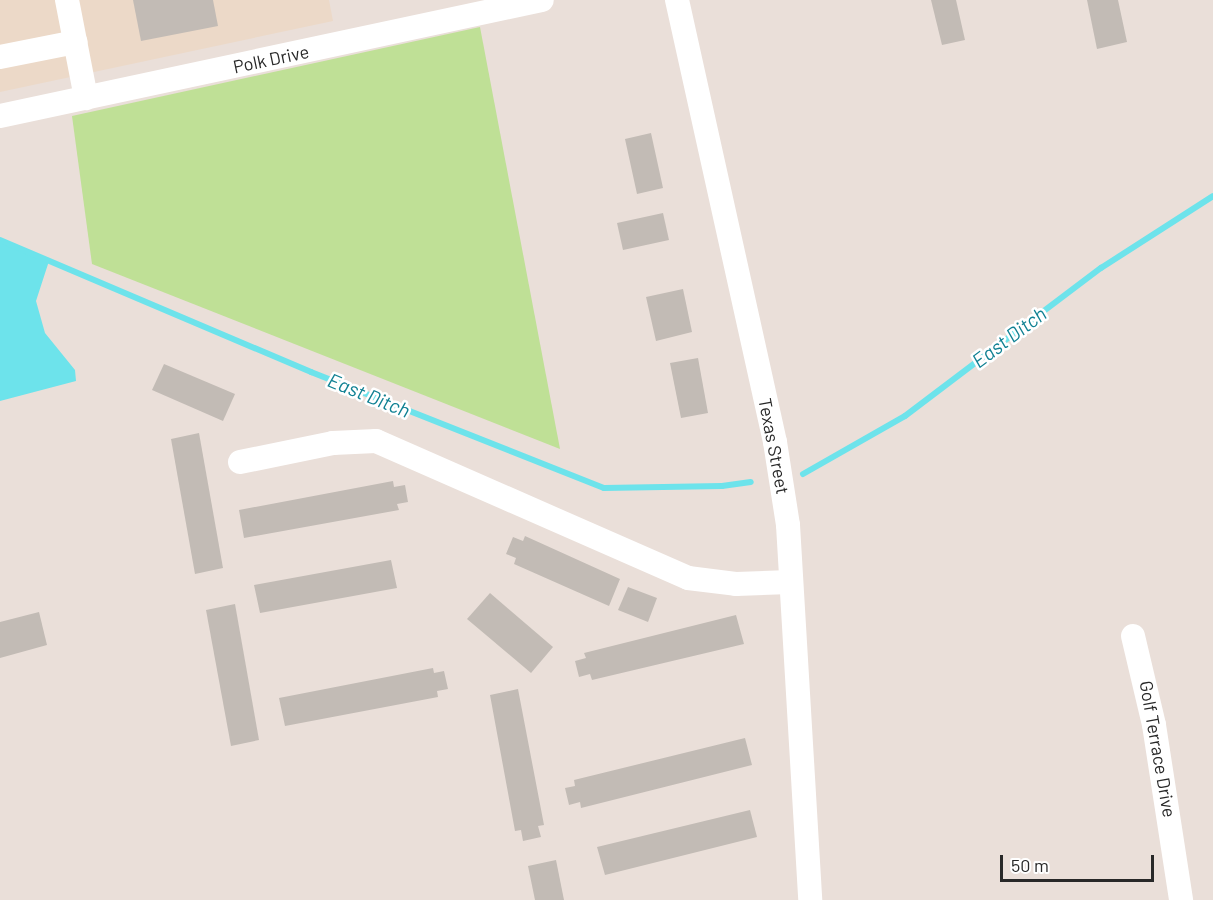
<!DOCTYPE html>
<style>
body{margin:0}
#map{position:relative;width:1213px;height:900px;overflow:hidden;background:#eadfd9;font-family:Barlow,sans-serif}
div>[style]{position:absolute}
.education>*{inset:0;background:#ecd9c8}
.green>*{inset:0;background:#bfe096}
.water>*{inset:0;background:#6de3eb}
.stream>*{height:6px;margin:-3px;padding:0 3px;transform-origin:3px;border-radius:3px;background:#6de3eb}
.building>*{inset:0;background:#c2bbb5}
.minor>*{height:24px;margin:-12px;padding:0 12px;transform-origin:12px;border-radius:12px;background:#fff}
span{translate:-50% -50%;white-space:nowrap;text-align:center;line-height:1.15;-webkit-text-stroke:5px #fff;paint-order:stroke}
.street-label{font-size:18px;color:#282828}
.water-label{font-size:20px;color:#108193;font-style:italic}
.scale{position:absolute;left:1000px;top:855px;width:154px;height:27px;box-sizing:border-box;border:3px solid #282828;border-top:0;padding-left:8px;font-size:18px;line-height:21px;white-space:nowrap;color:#282828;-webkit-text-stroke:4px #fff;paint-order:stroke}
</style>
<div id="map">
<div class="education">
<div style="clip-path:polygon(0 0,329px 0,333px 21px,0 92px)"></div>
</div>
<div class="green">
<div style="clip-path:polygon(480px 27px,560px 449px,92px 264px,72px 116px)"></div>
</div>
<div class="water">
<div style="clip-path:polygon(0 240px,49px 261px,36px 301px,45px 333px,75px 370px,76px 381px,0 401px)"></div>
</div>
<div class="stream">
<div style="left:0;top:240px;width:338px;rotate:23deg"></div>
<div style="left:311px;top:372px;width:315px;rotate:21.6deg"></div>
<div style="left:604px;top:488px;width:118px;rotate:-1deg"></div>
<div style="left:722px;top:486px;width:29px;rotate:-8deg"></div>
<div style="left:803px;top:474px;width:117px;rotate:-29.6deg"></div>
<div style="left:905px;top:416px;width:246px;rotate:-37.1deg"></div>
<div style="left:1101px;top:268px;width:133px;rotate:-32.7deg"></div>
</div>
<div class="building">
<div style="clip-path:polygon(133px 0,213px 0,218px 26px,141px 41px)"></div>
<div style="clip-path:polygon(931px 0,956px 0,965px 40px,942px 45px)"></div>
<div style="clip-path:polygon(1087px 0,1118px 0,1127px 42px,1097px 49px)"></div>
<div style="clip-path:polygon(651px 133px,663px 188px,637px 194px,625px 139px)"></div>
<div style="clip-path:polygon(663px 213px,669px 240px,623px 250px,617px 223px)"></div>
<div style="clip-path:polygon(683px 289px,692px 332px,656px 341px,646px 297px)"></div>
<div style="clip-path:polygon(698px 358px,708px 413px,681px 418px,670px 363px)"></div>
<div style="clip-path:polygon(164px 364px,235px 394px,223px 421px,152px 390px)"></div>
<div style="clip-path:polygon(199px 433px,223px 568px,195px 574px,171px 439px)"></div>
<div style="clip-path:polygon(393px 481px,394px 487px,405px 485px,408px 502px,397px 504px,399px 510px,244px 538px,239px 510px)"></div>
<div style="clip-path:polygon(525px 536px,620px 579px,609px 606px,514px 564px,516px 558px,506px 554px,513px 537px,523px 541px)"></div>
<div style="clip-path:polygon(391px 560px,397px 588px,260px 613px,254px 585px)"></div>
<div style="clip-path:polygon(628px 587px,657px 598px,648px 622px,618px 610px)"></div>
<div style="clip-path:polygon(490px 593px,553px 647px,531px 673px,467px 619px)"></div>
<div style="clip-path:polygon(235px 604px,259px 740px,231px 746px,206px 610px)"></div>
<div style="clip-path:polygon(39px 612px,47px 645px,0 658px,0 622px)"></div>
<div style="clip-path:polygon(736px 615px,744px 644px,592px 680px,590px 674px,579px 677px,575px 661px,586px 658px,584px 653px)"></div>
<div style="clip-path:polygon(433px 668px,434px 673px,444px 671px,448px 689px,437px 691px,438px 697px,285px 726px,279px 698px)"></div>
<div style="clip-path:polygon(518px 689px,544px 825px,538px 826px,541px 837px,523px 841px,521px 830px,515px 831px,490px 695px)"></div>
<div style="clip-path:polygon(745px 738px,752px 765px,581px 808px,580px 802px,569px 805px,565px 788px,575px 786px,574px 780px)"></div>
<div style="clip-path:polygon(750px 810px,757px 837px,605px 875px,597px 847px)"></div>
<div style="clip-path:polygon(556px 860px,564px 900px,535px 900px,528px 866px)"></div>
</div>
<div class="minor">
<div style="left:67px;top:0;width:100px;rotate:79deg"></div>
<div style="left:677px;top:0;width:453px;rotate:77.5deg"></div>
<div style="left:775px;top:442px;width:84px;rotate:81.1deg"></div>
<div style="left:788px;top:525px;width:376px;rotate:86.6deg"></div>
<div style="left:0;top:57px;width:77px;rotate:-11.2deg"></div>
<div style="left:0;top:116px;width:554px;rotate:-12.08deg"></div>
<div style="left:240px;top:462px;width:95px;rotate:-11.5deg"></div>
<div style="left:333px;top:443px;width:43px;rotate:-2.7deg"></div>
<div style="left:376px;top:441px;width:341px;rotate:23.7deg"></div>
<div style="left:688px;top:578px;width:48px;rotate:7.1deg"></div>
<div style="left:736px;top:584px;width:54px;rotate:-2.1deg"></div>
<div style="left:1133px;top:636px;width:91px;rotate:76.7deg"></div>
<div style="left:1154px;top:725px;width:177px;rotate:81.2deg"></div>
</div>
<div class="street-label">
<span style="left:271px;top:59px;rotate:-12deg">Polk Drive</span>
<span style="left:774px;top:446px;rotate:79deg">Texas Street</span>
<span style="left:1158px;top:749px;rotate:80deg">Golf Terrace Drive</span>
</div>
<div class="water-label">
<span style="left:1009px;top:337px;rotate:-37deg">East Ditch</span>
<span style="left:369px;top:395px;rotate:22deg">East Ditch</span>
</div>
<div class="scale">50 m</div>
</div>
